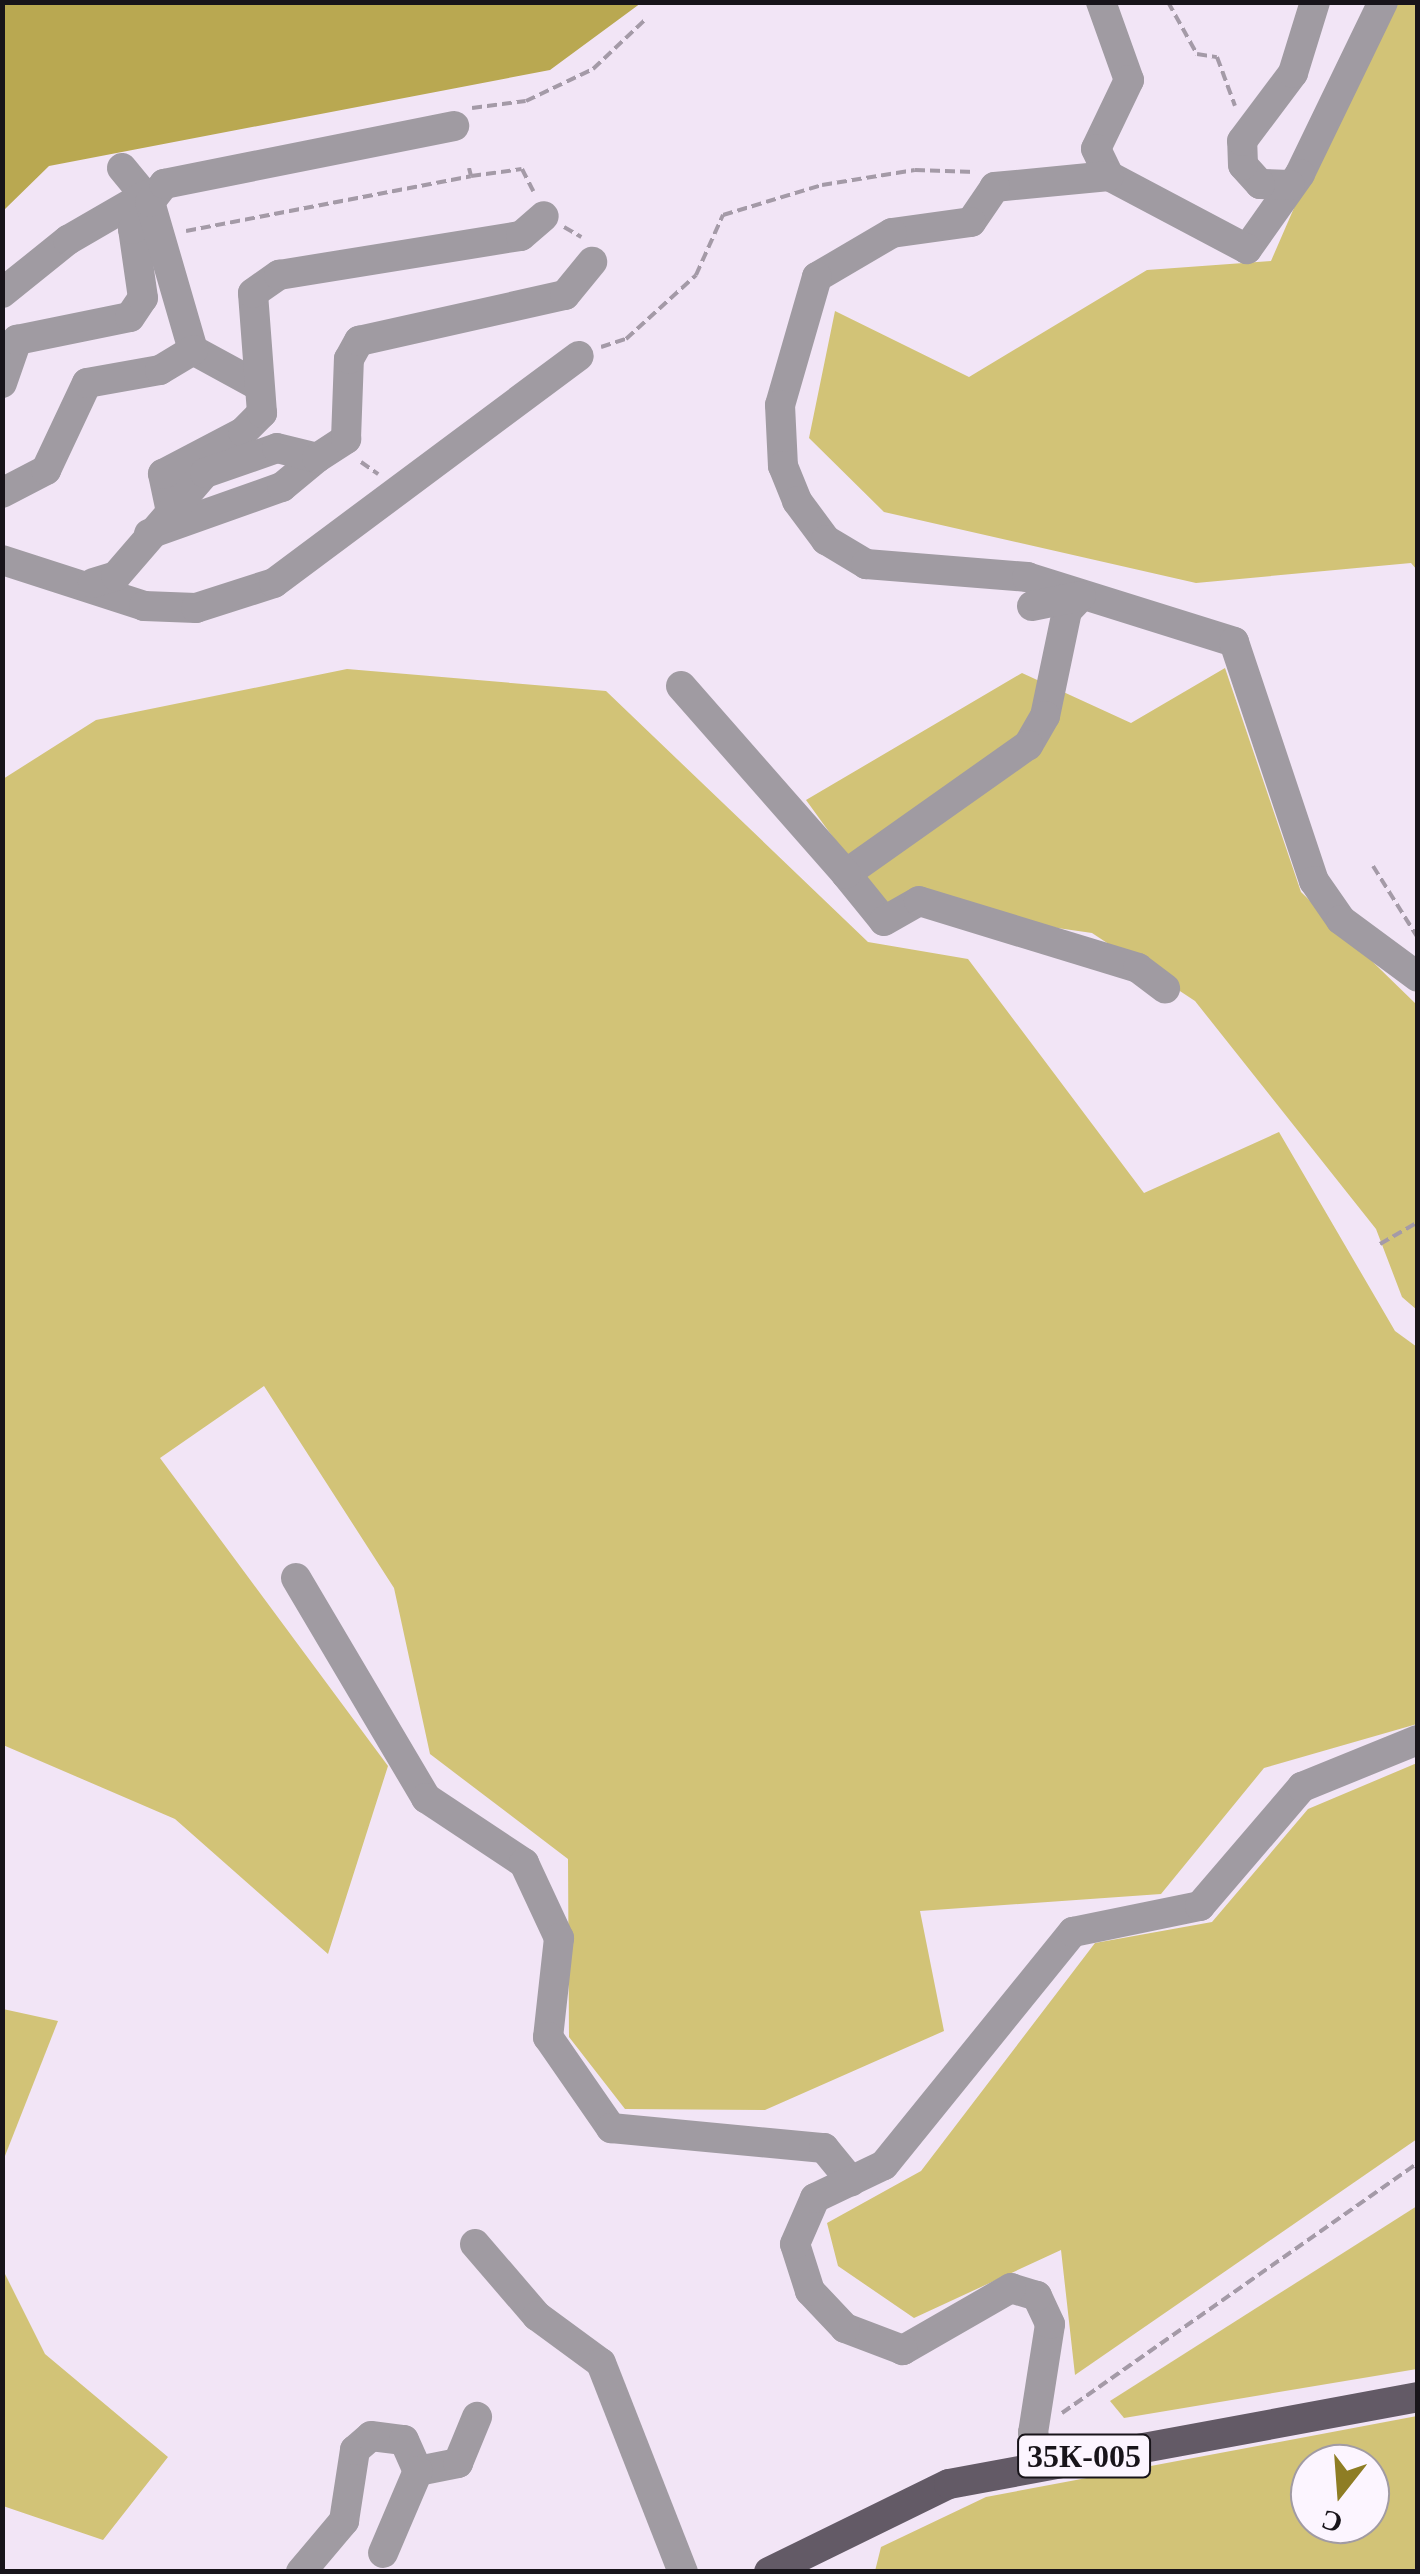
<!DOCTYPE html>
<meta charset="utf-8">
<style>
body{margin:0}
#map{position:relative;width:1420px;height:2574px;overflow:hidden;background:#f2e5f6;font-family:Georgia,serif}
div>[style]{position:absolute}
.green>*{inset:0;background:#d2c377}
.water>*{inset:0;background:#b9a851}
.path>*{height:4px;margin-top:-2px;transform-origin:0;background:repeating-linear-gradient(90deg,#a49aa7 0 10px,transparent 0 15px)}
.minor>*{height:30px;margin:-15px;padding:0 15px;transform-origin:15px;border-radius:15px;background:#a09ba2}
.major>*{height:30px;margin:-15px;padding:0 15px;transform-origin:15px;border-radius:15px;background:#635a66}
span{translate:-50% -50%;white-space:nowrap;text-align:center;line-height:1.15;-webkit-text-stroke:9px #fcf5ff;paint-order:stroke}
.shield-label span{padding:2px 8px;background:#fcf5ff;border:2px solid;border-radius:8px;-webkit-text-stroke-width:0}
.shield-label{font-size:32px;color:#18141a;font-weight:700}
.frame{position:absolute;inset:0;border:5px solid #18141a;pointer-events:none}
.north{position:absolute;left:1290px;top:2444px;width:100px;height:100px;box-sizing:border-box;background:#fcf5ff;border:2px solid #a19ba3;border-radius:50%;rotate:197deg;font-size:28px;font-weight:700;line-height:40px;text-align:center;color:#18141a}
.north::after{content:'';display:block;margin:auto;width:35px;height:45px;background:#8e7d24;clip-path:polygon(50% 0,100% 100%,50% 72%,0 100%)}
</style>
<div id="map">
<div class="green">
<div style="clip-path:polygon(1383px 3px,1417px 3px,1417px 570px,1411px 563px,1196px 583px,884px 512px,809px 438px,835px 311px,969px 377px,1147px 270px,1271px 261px)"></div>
<div style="clip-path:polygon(1225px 668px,1301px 892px,1417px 1005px,1417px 1310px,1402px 1297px,1376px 1229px,1195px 1001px,1092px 933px,880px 902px,806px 800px,1022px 673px,1131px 723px)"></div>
<div style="clip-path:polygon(347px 669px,606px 691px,868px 942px,968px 959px,1144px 1193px,1279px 1132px,1395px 1331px,1417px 1347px,1417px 1724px,1264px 1768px,1161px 1894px,920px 1911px,944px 2031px,765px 2110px,625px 2109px,569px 2037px,568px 1859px,430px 1754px,394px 1588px,264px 1386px,160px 1458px,388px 1766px,328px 1954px,175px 1819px,3px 1745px,3px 779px,96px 720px)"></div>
<div style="clip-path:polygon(1417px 1763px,1417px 2139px,1075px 2375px,1061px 2250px,914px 2318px,838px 2266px,827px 2223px,921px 2171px,1095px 1943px,1212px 1922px,1308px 1809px)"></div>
<div style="clip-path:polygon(3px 2009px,58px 2021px,3px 2161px,2px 2009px)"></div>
<div style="clip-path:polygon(1417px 2206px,1417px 2369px,1124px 2418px,1110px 2401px)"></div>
<div style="clip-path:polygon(3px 2270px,45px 2354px,168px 2457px,103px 2540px,3px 2506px)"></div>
<div style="clip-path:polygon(evenodd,1417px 2416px,1417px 2571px,875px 2571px,881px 2547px,986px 2497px,1417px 2416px,1310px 2464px,1370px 2464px,1370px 2524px,1310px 2524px,1310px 2464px)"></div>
</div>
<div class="water">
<div style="clip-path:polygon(3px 2px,668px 2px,668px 3px,641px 3px,550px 70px,49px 166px,3px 211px)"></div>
</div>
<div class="path">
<div style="left:1168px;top:2px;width:60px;rotate:60.9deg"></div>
<div style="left:1197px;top:54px;width:20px;rotate:9deg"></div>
<div style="left:1217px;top:57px;width:52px;rotate:69.8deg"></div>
<div style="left:1247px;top:2px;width:2px;rotate:63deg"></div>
<div style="left:472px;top:108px;width:54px;rotate:-7.4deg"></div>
<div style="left:526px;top:101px;width:74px;rotate:-25.5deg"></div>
<div style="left:593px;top:69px;width:74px;rotate:-43.4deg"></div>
<div style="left:469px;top:168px;width:8px;rotate:76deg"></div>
<div style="left:471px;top:176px;width:51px;rotate:-7.8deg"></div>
<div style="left:522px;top:169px;width:25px;rotate:63deg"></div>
<div style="left:564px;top:227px;width:20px;rotate:30deg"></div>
<div style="left:186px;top:231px;width:290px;rotate:-10.9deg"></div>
<div style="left:601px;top:347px;width:26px;rotate:-18deg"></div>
<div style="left:626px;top:339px;width:95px;rotate:-42.4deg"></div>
<div style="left:696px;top:275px;width:66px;rotate:-65.8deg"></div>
<div style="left:723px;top:215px;width:103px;rotate:-16.9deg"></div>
<div style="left:822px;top:185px;width:94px;rotate:-9.2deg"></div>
<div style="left:915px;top:170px;width:60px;rotate:1.9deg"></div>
<div style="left:361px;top:462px;width:21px;rotate:35deg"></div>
<div style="left:1373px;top:866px;width:85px;rotate:58deg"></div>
<div style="left:1380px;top:1244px;width:44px;rotate:-30.1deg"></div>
<div style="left:1062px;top:2413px;width:435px;rotate:-35.1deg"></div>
</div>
<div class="minor">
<div style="left:1101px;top:2px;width:83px;rotate:70.3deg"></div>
<div style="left:1129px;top:80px;width:76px;rotate:115.6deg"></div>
<div style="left:1096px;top:149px;width:30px;rotate:64deg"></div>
<div style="left:1383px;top:2px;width:191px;rotate:115.8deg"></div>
<div style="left:1300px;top:174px;width:92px;rotate:125.2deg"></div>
<div style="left:1247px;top:249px;width:156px;rotate:-152.1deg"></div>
<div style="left:1109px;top:176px;width:115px;rotate:174.5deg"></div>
<div style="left:995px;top:187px;width:42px;rotate:124.4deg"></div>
<div style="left:971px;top:222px;width:80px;rotate:172.1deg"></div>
<div style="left:892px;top:233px;width:87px;rotate:149.6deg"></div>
<div style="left:817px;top:277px;width:133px;rotate:106.1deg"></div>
<div style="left:780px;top:405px;width:61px;rotate:87.2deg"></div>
<div style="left:783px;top:466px;width:38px;rotate:68deg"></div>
<div style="left:797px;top:501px;width:49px;rotate:53.4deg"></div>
<div style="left:826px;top:540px;width:47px;rotate:31deg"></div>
<div style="left:866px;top:564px;width:162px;rotate:4.6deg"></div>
<div style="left:1027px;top:577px;width:217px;rotate:17.4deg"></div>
<div style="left:1234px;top:642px;width:252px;rotate:71.5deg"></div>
<div style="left:1314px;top:881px;width:47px;rotate:55.3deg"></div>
<div style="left:1341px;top:920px;width:96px;rotate:36.5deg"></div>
<div style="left:122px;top:168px;width:44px;rotate:50.5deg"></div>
<div style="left:1290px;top:185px;width:30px;rotate:-178deg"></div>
<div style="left:1260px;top:184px;width:25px;rotate:-132deg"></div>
<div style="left:1243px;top:165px;width:24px;rotate:-92deg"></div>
<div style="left:1242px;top:141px;width:85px;rotate:-53.1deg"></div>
<div style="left:1293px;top:73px;width:74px;rotate:-72.8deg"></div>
<div style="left:2px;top:293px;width:85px;rotate:-38.8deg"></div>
<div style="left:68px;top:240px;width:88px;rotate:-30.1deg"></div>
<div style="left:2px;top:383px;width:46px;rotate:-70.8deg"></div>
<div style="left:17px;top:340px;width:115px;rotate:-11.5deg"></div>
<div style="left:130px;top:317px;width:23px;rotate:-56deg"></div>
<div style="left:143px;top:298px;width:70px;rotate:-98.2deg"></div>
<div style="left:133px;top:229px;width:26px;rotate:-43deg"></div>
<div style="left:259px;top:386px;width:75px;rotate:-151.4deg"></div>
<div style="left:193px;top:350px;width:154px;rotate:-106.2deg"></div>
<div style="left:150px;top:202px;width:23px;rotate:-52deg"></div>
<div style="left:164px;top:184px;width:296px;rotate:-11.3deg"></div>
<div style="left:2px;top:493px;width:50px;rotate:-27.6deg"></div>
<div style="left:46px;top:470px;width:96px;rotate:-64.8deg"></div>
<div style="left:87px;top:383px;width:74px;rotate:-10.1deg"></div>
<div style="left:160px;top:370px;width:39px;rotate:-31deg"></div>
<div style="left:170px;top:507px;width:34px;rotate:-102deg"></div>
<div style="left:163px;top:474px;width:90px;rotate:-27.7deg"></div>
<div style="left:243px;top:432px;width:27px;rotate:-45deg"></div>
<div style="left:262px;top:413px;width:120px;rotate:-94.3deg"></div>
<div style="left:253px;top:293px;width:32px;rotate:-35deg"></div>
<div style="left:279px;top:275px;width:245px;rotate:-9.2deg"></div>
<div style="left:521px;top:236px;width:30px;rotate:-41deg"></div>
<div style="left:149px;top:534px;width:141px;rotate:-19.5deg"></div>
<div style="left:282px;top:487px;width:45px;rotate:-39.6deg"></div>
<div style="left:2px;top:560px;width:149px;rotate:17.9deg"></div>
<div style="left:144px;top:606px;width:52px;rotate:2.2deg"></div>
<div style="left:196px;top:608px;width:82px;rotate:-17.8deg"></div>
<div style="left:274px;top:583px;width:380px;rotate:-36.7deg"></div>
<div style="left:93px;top:583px;width:24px;rotate:-17deg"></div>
<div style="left:116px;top:576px;width:136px;rotate:-49.2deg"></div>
<div style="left:205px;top:473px;width:76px;rotate:-19.1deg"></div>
<div style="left:277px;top:448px;width:41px;rotate:14deg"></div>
<div style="left:317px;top:458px;width:35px;rotate:-33deg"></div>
<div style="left:346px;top:439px;width:80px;rotate:-87.9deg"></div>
<div style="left:349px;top:359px;width:21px;rotate:-61deg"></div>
<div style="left:359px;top:341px;width:211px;rotate:-12.6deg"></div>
<div style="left:565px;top:295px;width:43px;rotate:-50.7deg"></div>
<div style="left:1081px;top:596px;width:21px;rotate:133deg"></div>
<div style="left:1067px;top:611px;width:107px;rotate:101.8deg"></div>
<div style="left:1045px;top:716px;width:34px;rotate:120deg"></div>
<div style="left:1028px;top:745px;width:223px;rotate:144.7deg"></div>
<div style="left:846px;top:874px;width:60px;rotate:51deg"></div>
<div style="left:884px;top:921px;width:40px;rotate:-29.7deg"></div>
<div style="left:919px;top:901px;width:229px;rotate:17deg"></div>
<div style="left:1138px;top:968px;width:34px;rotate:37deg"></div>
<div style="left:1032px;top:606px;width:50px;rotate:-11.5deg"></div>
<div style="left:681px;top:686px;width:250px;rotate:48.7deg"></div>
<div style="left:296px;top:1578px;width:256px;rotate:59.4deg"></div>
<div style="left:426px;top:1798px;width:118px;rotate:33.6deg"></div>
<div style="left:524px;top:1863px;width:83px;rotate:65deg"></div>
<div style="left:559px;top:1938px;width:100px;rotate:96.3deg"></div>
<div style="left:548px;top:2037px;width:111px;rotate:55.3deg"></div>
<div style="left:611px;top:2128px;width:214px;rotate:5.4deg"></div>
<div style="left:824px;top:2148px;width:43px;rotate:50.7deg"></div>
<div style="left:475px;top:2244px;width:95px;rotate:49.3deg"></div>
<div style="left:537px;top:2316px;width:79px;rotate:36.3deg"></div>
<div style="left:601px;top:2363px;width:225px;rotate:68.6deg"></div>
<div style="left:1040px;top:2463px;width:31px;rotate:-103deg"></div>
<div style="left:1033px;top:2433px;width:110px;rotate:-81.1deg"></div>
<div style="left:1050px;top:2324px;width:31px;rotate:-115deg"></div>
<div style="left:1037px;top:2296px;width:27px;rotate:-163deg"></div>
<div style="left:1011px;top:2288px;width:125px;rotate:150.1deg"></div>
<div style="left:903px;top:2350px;width:62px;rotate:-159.2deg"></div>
<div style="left:845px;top:2328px;width:51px;rotate:-133.4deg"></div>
<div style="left:810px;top:2291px;width:49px;rotate:-107.7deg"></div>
<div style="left:795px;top:2244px;width:50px;rotate:-66.5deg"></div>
<div style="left:815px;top:2198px;width:76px;rotate:-25.6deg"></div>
<div style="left:884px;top:2165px;width:300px;rotate:-51deg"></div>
<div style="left:1073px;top:1932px;width:130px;rotate:-11.6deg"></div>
<div style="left:1200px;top:1906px;width:157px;rotate:-49.4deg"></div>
<div style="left:1302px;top:1787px;width:125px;rotate:-22.1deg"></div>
<div style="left:418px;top:2471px;width:41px;rotate:-11.3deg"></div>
<div style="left:458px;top:2463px;width:50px;rotate:-67.6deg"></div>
<div style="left:301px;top:2572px;width:67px;rotate:-49.9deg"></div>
<div style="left:344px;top:2521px;width:72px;rotate:-81.2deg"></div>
<div style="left:355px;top:2450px;width:21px;rotate:-41deg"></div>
<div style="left:371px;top:2436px;width:33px;rotate:7deg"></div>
<div style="left:404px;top:2440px;width:34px;rotate:66deg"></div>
<div style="left:418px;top:2471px;width:89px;rotate:113.1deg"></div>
</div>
<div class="major">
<div style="left:769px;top:2572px;width:200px;rotate:-26.1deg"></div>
<div style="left:949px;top:2484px;width:477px;rotate:-10.5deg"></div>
</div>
<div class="shield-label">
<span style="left:1084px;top:2456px">35К-005</span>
</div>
<div class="frame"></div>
<div class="north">С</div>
</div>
